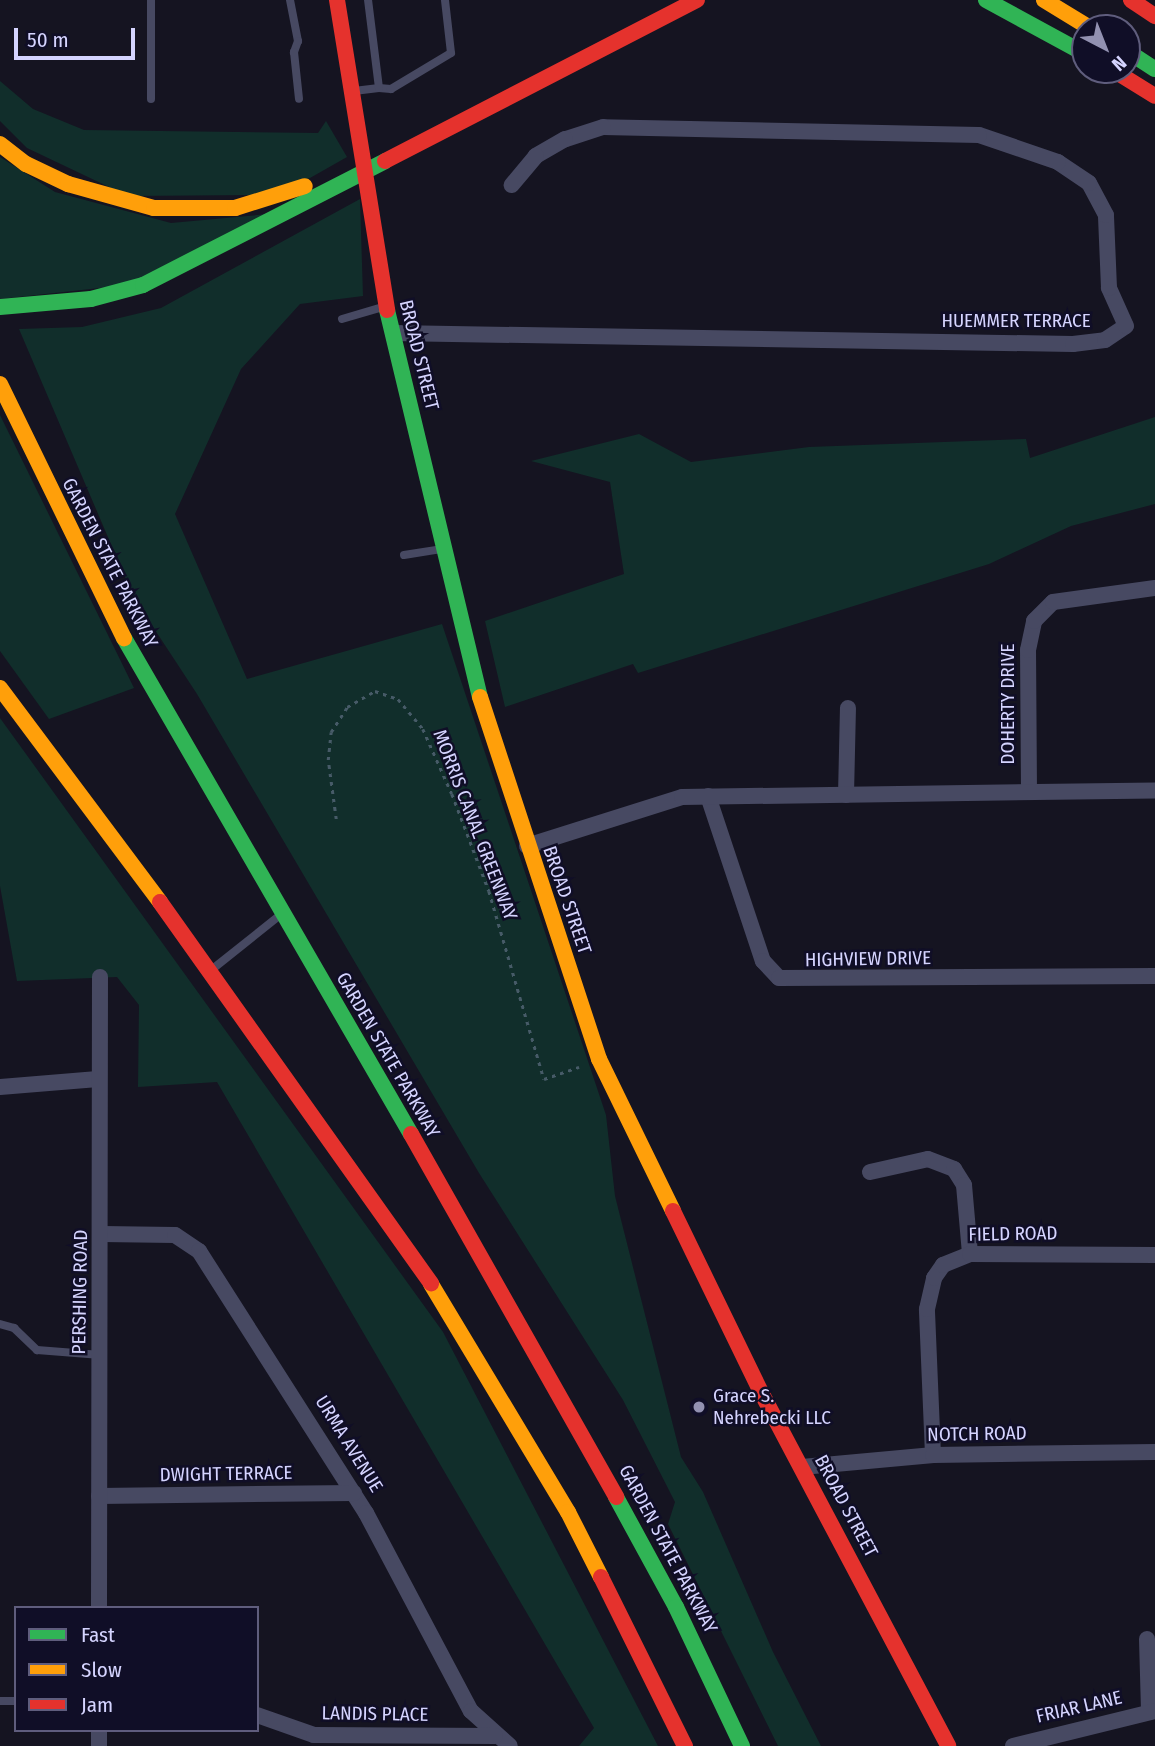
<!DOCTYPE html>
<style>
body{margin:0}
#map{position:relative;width:1155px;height:1746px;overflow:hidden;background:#151421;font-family:"Fira Sans Condensed",sans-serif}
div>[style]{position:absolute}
.green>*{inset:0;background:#112e2b}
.path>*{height:2.5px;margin-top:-1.25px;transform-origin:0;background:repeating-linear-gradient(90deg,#475b68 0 3.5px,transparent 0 8.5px)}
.lane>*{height:8px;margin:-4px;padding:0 4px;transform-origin:4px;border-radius:4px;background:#474962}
.street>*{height:16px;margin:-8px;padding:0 8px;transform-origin:8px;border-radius:8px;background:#474962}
.fast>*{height:16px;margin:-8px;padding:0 8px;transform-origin:8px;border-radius:8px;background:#30b455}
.slow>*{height:16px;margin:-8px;padding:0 8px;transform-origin:8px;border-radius:8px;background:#ff9f0a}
.jam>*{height:16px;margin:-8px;padding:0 8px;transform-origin:8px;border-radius:8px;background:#e5322d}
.dots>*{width:19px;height:19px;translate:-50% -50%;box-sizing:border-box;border:4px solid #100e27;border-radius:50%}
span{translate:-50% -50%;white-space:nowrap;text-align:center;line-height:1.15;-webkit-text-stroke:5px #100e27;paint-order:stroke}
.street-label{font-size:19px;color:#d5d4ff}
.poi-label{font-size:19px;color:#d5d4ff}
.left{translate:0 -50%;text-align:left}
.legend{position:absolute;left:14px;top:1606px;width:245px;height:126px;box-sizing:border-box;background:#100e27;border:2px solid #5f5d7d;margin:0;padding:9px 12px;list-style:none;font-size:21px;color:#d5d4ff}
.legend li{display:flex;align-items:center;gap:14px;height:35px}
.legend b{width:35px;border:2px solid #5f5d7d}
.north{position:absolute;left:1071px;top:14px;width:70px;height:70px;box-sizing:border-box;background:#100e27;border:2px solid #5f5d7d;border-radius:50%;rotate:138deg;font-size:19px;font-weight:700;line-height:28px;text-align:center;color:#d5d4ff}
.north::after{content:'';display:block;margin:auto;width:24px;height:32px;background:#9291b1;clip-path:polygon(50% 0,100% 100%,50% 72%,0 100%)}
.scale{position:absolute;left:14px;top:28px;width:121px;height:32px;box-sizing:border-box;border:4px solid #d5d4ff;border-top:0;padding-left:9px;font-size:21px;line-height:24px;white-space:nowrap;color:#d5d4ff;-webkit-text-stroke:5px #100e27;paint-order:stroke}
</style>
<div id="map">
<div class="green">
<div style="clip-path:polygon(0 81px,33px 109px,84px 130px,318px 133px,326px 121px,347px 157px,310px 178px,263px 195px,128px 196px,27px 148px,0 121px)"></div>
<div style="clip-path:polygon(0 157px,55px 192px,171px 223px,279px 213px,136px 284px,0 299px)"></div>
<div style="clip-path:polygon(360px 199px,363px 296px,300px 304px,241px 369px,175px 514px,247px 679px,442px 624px,606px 1115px,615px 1196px,681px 1457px,703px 1492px,773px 1652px,821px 1746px,778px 1746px,668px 1524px,675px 1502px,623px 1400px,479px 1173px,197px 694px,134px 598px,19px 329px,82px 327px,161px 308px)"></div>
<div style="clip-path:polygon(0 415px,134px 688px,49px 719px,0 651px)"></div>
<div style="clip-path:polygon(1155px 417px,1155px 504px,1071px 526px,989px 564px,638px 673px,633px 664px,505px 707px,485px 621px,624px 574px,610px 482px,531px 461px,639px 434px,691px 462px,809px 447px,1026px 439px,1030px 458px)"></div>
<div style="clip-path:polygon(0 718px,443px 1332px,658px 1746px,579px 1746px,594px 1728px,217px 1082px,138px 1087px,139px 1005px,117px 977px,17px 981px,0 886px)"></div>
</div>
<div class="path">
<div style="left:336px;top:819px;width:60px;rotate:-97.7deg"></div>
<div style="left:328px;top:760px;width:28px;rotate:-84deg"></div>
<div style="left:331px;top:732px;width:30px;rotate:-57deg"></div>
<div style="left:347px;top:707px;width:32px;rotate:-30deg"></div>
<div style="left:375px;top:691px;width:24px;rotate:19deg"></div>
<div style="left:398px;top:699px;width:39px;rotate:50deg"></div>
<div style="left:423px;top:729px;width:71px;rotate:66deg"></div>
<div style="left:452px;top:794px;width:104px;rotate:69.1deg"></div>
<div style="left:489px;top:891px;width:196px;rotate:73.7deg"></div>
<div style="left:544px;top:1079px;width:37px;rotate:-19deg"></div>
</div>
<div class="lane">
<div style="left:151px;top:0;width:99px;rotate:90deg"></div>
<div style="left:290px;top:0;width:42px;rotate:79deg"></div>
<div style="left:298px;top:41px;width:12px;rotate:110deg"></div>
<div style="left:294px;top:52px;width:47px;rotate:83.9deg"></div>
<div style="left:379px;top:88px;width:12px;rotate:5deg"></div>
<div style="left:391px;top:89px;width:70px;rotate:-31deg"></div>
<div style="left:451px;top:53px;width:53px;rotate:-96.5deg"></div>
<div style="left:354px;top:91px;width:25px;rotate:-7deg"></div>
<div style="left:379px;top:88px;width:89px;rotate:-97.1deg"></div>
<div style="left:342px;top:319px;width:43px;rotate:-16.3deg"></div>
<div style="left:404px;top:555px;width:36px;rotate:-9deg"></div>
<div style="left:215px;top:967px;width:82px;rotate:-38.6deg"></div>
<div style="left:0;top:1324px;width:15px;rotate:16deg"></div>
<div style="left:14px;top:1328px;width:32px;rotate:44deg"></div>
<div style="left:37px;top:1350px;width:64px;rotate:4.5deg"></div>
<div style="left:0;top:1701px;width:16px"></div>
</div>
<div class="street">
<div style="left:393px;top:333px;width:680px;rotate:0.93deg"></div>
<div style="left:1073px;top:344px;width:32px;rotate:-7deg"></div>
<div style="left:1105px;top:340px;width:25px;rotate:-34deg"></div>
<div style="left:1126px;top:326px;width:42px;rotate:-114.1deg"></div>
<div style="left:1109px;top:288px;width:73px;rotate:-92.4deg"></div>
<div style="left:1106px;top:215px;width:36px;rotate:-118deg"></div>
<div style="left:1089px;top:183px;width:37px;rotate:-146deg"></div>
<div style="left:1058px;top:162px;width:83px;rotate:-161.1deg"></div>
<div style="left:979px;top:135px;width:376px;rotate:-178.8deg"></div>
<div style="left:603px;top:127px;width:40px;rotate:162deg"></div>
<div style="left:565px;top:139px;width:34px;rotate:150deg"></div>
<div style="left:536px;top:156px;width:38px;rotate:130deg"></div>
<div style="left:1029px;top:792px;width:142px;rotate:-90.4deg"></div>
<div style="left:1028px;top:650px;width:30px;rotate:-78deg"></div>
<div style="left:1034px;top:621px;width:27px;rotate:-45deg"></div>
<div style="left:1053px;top:602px;width:103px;rotate:-7.8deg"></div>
<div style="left:846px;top:795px;width:87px;rotate:-88.7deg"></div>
<div style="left:708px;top:796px;width:174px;rotate:71.6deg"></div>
<div style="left:763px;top:961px;width:23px;rotate:47deg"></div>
<div style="left:779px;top:978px;width:376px;rotate:-0.3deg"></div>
<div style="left:527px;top:846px;width:163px;rotate:-17.5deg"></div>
<div style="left:682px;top:797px;width:473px;rotate:-0.8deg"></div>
<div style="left:0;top:1087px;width:98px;rotate:-4.7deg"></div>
<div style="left:870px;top:1172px;width:59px;rotate:-12.6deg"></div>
<div style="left:928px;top:1159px;width:28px;rotate:21deg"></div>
<div style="left:954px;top:1169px;width:19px;rotate:58deg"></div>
<div style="left:964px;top:1185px;width:69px;rotate:85deg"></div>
<div style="left:102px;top:1234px;width:73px;rotate:0.8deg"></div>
<div style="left:175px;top:1235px;width:29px;rotate:34deg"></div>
<div style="left:199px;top:1251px;width:311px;rotate:57.5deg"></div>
<div style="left:366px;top:1513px;width:224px;rotate:62.1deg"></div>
<div style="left:471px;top:1711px;width:52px;rotate:41.9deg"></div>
<div style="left:933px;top:1455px;width:146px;rotate:-92.4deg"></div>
<div style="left:927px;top:1309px;width:32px;rotate:-77deg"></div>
<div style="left:934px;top:1278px;width:16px;rotate:-55deg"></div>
<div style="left:943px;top:1265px;width:29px;rotate:-22deg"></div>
<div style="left:970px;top:1254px;width:185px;rotate:0.3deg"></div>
<div style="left:802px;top:1467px;width:132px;rotate:-5.2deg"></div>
<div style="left:933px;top:1455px;width:222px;rotate:-0.8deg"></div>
<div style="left:99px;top:1496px;width:255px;rotate:-0.7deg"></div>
<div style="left:99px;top:1608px;width:631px;rotate:-89.91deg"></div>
<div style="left:1147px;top:1639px;width:73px;rotate:88.4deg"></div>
<div style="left:257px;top:1715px;width:60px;rotate:19.3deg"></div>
<div style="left:314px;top:1735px;width:181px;rotate:0.3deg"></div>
<div style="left:99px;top:1746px;width:16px;rotate:-90deg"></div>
<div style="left:1013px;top:1746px;width:146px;rotate:-13.8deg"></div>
</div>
<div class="fast">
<div style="left:986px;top:0;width:113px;rotate:28.6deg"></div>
<div style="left:1127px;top:51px;width:33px;rotate:33deg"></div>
<div style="left:0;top:307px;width:91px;rotate:-5deg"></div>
<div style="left:91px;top:299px;width:54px;rotate:-15.1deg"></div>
<div style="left:143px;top:285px;width:272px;rotate:-27.1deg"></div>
<div style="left:387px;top:310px;width:398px;rotate:76.5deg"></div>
<div style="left:124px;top:638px;width:573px;rotate:59.95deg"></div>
<div style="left:616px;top:1497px;width:125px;rotate:61.4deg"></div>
<div style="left:676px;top:1607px;width:154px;rotate:64.6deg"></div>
</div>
<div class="slow">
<div style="left:1044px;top:0;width:54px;rotate:31.3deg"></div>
<div style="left:0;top:144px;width:33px;rotate:38deg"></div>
<div style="left:26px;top:164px;width:47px;rotate:25.5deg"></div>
<div style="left:68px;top:184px;width:89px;rotate:15.6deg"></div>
<div style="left:154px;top:208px;width:81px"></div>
<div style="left:235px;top:208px;width:73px;rotate:-17.4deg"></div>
<div style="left:0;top:384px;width:283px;rotate:64deg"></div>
<div style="left:0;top:688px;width:267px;rotate:53.2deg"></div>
<div style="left:480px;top:697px;width:381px;rotate:71.8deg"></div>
<div style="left:599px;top:1059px;width:169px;rotate:64deg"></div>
<div style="left:431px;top:1284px;width:266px;rotate:59deg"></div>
<div style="left:568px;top:1512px;width:73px;rotate:63.1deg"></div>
</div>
<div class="jam">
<div style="left:337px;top:0;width:314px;rotate:80.8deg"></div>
<div style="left:1131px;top:0;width:29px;rotate:34deg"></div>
<div style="left:1113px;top:70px;width:49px;rotate:31.8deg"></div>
<div style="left:385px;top:161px;width:351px;rotate:-27.3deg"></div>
<div style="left:160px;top:902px;width:468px;rotate:54.6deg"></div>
<div style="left:411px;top:1134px;width:417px;rotate:60.5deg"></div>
<div style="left:673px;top:1211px;width:203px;rotate:64.1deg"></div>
<div style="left:762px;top:1394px;width:398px;rotate:62.1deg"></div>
<div style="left:601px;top:1577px;width:189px;rotate:63.6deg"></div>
</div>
<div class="dots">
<div style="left:699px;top:1407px;background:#9291b1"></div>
</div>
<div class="street-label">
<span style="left:1016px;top:321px">HUEMMER TERRACE</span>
<span style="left:419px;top:355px;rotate:76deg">BROAD STREET</span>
<span style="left:110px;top:563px;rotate:63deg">GARDEN STATE PARKWAY</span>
<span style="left:1008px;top:704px;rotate:-90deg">DOHERTY DRIVE</span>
<span style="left:475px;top:825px;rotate:69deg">MORRIS CANAL GREENWAY</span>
<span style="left:567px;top:900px;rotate:71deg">BROAD STREET</span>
<span style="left:868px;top:959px;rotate:-1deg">HIGHVIEW DRIVE</span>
<span style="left:388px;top:1055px;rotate:60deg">GARDEN STATE PARKWAY</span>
<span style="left:1013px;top:1234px;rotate:-1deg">FIELD ROAD</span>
<span style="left:80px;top:1292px;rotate:-89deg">PERSHING ROAD</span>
<span style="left:977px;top:1434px;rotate:-1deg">NOTCH ROAD</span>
<span style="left:349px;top:1444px;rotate:58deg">URMA AVENUE</span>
<span style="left:226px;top:1474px;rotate:-1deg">DWIGHT TERRACE</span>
<span style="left:846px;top:1506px;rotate:62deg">BROAD STREET</span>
<span style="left:668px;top:1549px;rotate:62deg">GARDEN STATE PARKWAY</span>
<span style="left:1079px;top:1707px;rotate:-13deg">FRIAR LANE</span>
<span style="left:375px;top:1714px;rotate:1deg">LANDIS PLACE</span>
</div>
<div class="poi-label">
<span class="left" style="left:713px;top:1407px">Grace S.<br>Nehrebecki LLC</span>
</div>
<ul class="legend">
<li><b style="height:9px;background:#30b455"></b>Fast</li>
<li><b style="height:9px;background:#ff9f0a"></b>Slow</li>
<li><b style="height:9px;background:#e5322d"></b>Jam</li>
</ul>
<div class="north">N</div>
<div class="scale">50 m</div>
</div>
